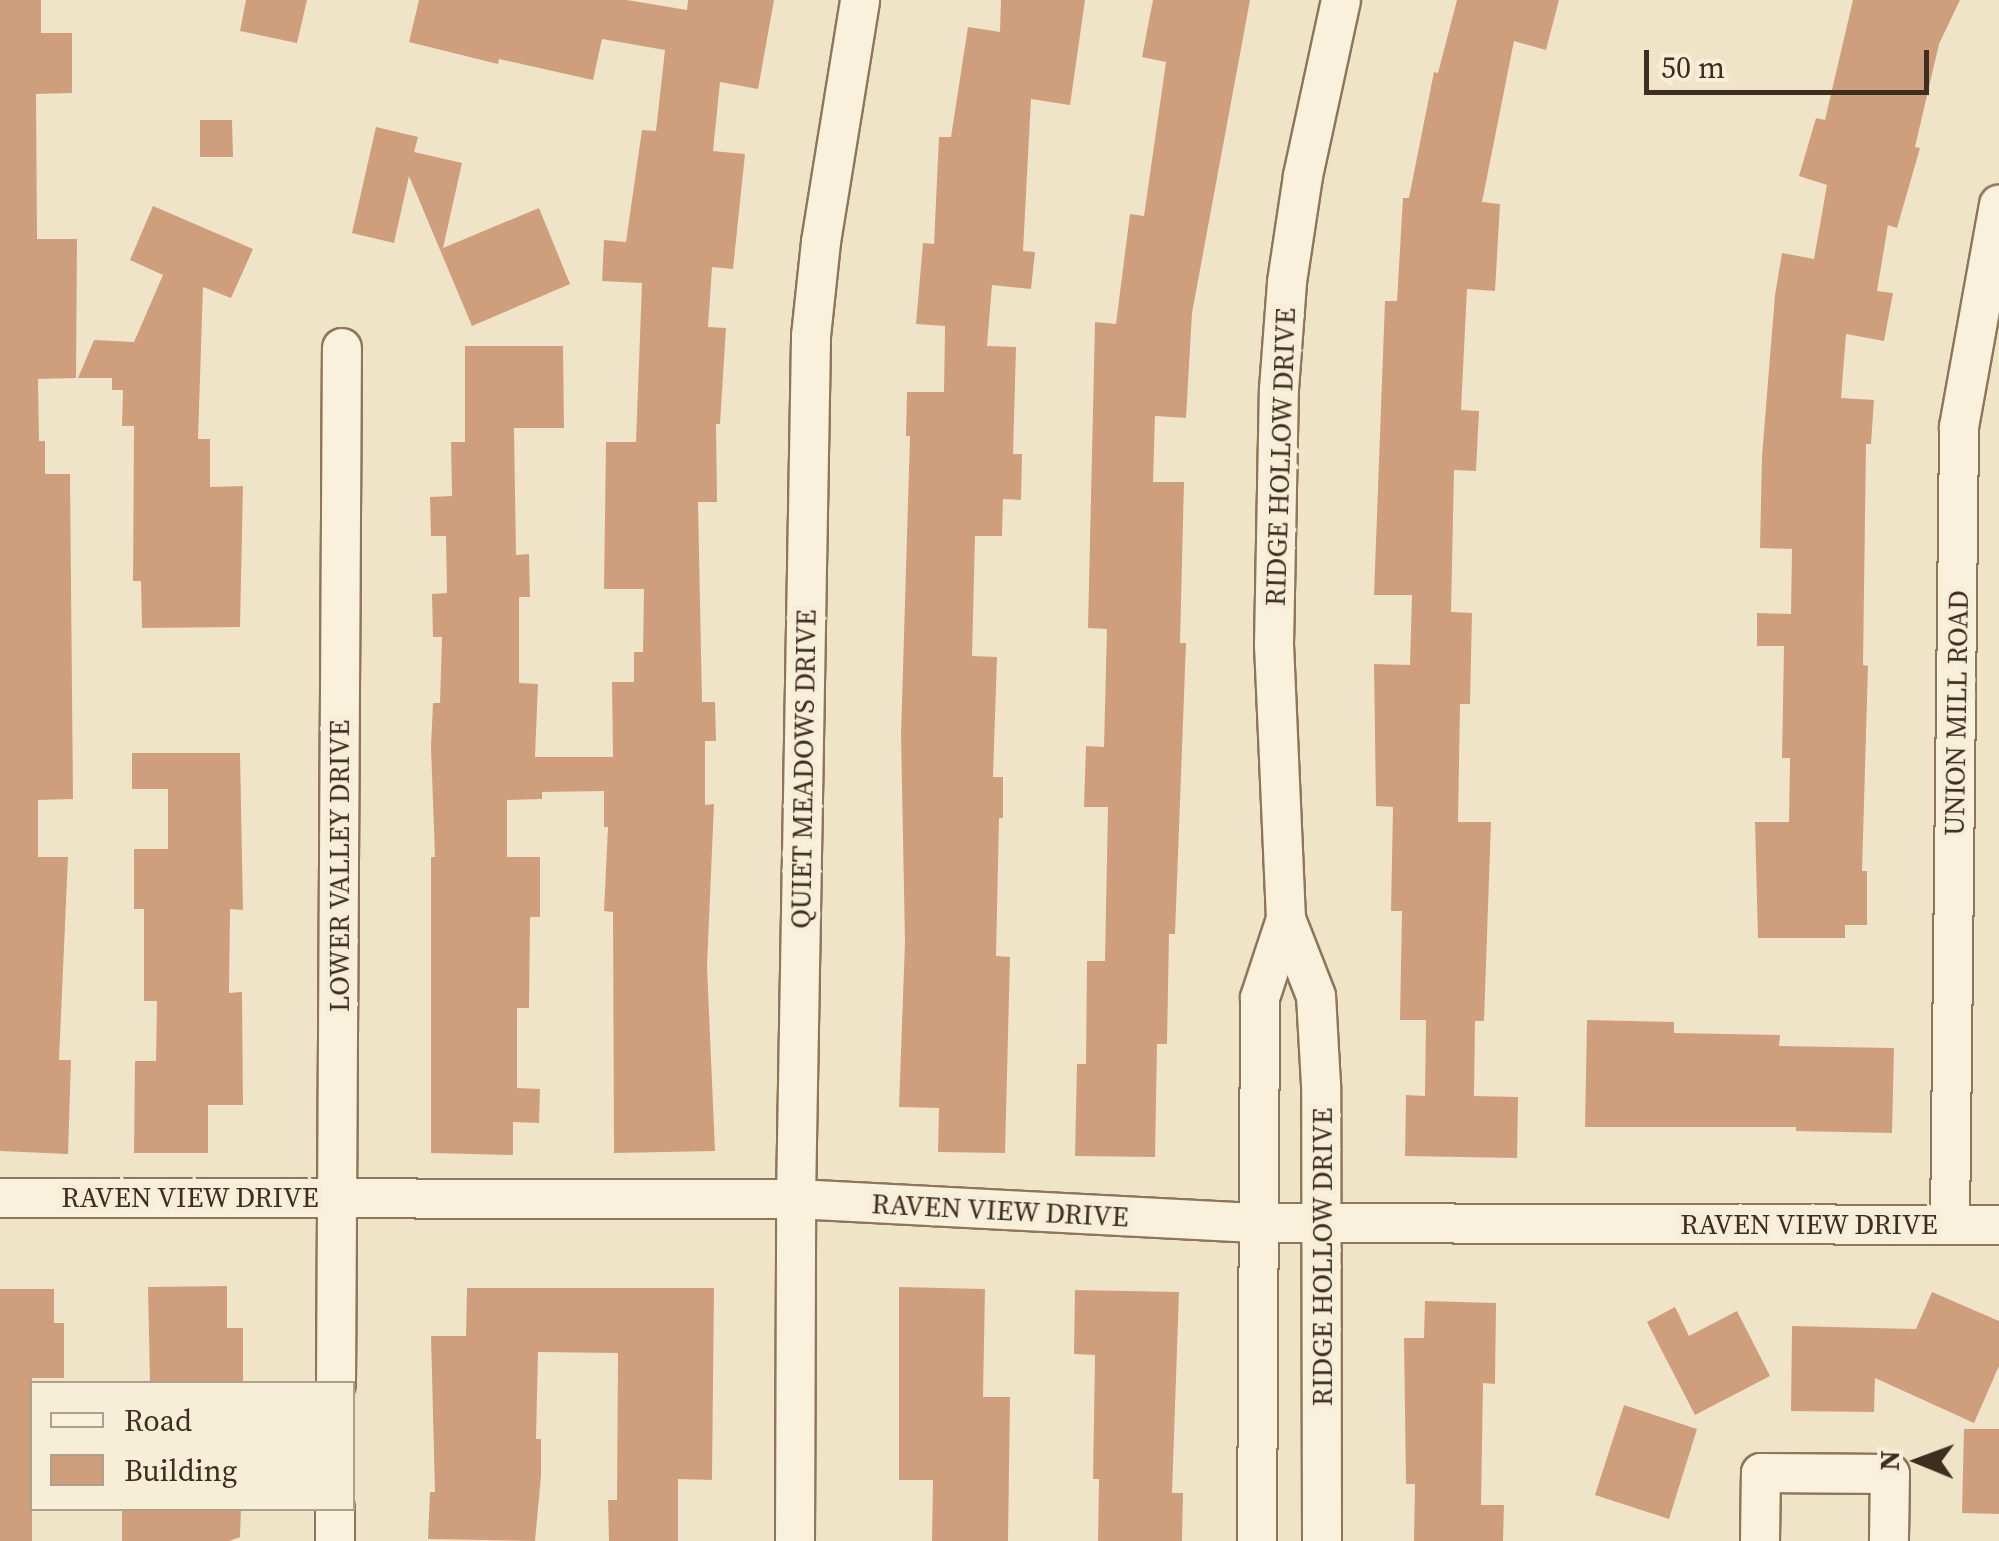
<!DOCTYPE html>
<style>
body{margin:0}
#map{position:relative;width:1999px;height:1541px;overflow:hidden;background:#f0e4c8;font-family:"Source Serif 4",serif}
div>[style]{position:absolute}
.building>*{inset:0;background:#cf9f7d}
.roads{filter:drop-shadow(2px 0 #8d765c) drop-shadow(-2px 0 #8d765c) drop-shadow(0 2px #8d765c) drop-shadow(0 -2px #8d765c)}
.minor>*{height:38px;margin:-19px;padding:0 19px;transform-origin:19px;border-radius:19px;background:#faf1dc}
span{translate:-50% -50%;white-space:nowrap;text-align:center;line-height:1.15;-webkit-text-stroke:9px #f7eed8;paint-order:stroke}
.street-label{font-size:28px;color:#3d2e20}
.legend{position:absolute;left:30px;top:1381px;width:325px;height:130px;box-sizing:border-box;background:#f7eed8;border:2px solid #ada18e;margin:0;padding:12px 18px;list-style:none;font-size:30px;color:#3d2e20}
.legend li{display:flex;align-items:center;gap:20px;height:50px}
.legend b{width:50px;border:2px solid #ada18e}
.north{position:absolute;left:1869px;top:1411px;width:100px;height:100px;-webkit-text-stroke:8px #f7eed8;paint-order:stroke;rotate:271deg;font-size:28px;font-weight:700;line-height:40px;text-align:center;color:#3d2e20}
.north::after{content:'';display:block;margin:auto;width:35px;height:45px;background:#3d2e20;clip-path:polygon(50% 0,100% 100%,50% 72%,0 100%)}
.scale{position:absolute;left:1644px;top:50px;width:285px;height:45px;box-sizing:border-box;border:5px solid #3d2e20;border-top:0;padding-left:12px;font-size:30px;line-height:35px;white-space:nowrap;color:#3d2e20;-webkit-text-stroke:8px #f7eed8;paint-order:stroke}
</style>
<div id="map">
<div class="building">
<div style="clip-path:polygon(0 0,41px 0,41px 33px,72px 33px,72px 93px,36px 94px,37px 239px,77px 239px,76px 378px,38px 379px,39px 441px,45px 441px,45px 474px,70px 474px,73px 799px,38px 800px,38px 857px,68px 857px,59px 1060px,71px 1060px,68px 1154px,0 1151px)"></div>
<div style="clip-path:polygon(246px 0,307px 0,297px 43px,240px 31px)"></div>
<div style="clip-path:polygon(419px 0,627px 0,687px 10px,688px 0,774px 0,758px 89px,720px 82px,713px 151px,745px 154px,733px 269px,712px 267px,708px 327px,726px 328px,720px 424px,716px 424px,717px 502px,698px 502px,702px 702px,715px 702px,716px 741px,705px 741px,705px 805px,714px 804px,707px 966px,715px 1151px,614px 1153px,613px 912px,604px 911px,608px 827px,604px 827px,604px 791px,542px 792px,542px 799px,507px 800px,507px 857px,540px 857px,540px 917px,530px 917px,529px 1008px,517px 1008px,517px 1088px,540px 1089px,539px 1123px,513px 1122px,513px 1155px,431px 1153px,431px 857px,435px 857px,431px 747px,433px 703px,440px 703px,442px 637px,433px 637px,432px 594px,447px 593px,446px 536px,431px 536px,430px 497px,452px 496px,451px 442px,465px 442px,465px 346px,563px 346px,564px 428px,514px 428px,516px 555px,529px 554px,530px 597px,519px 597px,519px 683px,538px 684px,535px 757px,613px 757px,612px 682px,634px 682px,634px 652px,643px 652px,644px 589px,604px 589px,606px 442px,636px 442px,642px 283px,602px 281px,604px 240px,626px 242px,642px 130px,656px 131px,665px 50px,602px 39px,593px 80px,499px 59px,498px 64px,409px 42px)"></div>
<div style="clip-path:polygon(1001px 0,1085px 0,1070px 105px,1031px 99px,1023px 251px,1035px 252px,1031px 289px,992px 285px,987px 346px,1016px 347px,1013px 454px,1022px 454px,1021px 500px,1003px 499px,1002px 536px,975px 536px,972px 656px,997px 657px,993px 777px,1003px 777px,1003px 818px,999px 818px,996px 956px,1010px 957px,1005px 1153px,938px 1152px,939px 1108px,899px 1107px,905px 942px,901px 735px,910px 436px,906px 436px,907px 392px,944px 392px,945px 326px,916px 324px,923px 243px,934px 244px,939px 137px,951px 137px,968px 27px,1000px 32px)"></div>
<div style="clip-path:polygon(1153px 0,1250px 0,1192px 313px,1186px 418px,1155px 416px,1153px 482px,1184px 482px,1180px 643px,1186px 643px,1175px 934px,1169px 934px,1167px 1044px,1157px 1044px,1155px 1157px,1075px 1156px,1077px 1064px,1086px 1064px,1087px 961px,1105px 961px,1108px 807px,1084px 807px,1086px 746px,1104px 747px,1107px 629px,1088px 628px,1095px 322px,1116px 324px,1130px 214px,1144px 216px,1166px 62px,1142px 57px)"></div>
<div style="clip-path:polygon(1457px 0,1559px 0,1546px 50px,1514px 41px,1482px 202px,1500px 204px,1495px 291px,1467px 289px,1461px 410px,1479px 411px,1476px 471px,1454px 470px,1451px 612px,1472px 613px,1470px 704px,1460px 704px,1458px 822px,1491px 822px,1484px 1021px,1475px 1021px,1474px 1096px,1518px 1097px,1517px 1158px,1405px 1156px,1406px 1095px,1425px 1096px,1426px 1020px,1400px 1020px,1402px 911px,1391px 911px,1393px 807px,1376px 806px,1374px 664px,1410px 665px,1412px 595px,1374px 595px,1385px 301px,1397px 301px,1403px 198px,1409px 198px,1434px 72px,1438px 73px)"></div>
<div style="clip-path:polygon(1853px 0,1960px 0,1939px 44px,1915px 147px,1920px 148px,1897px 228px,1888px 225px,1877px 291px,1893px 293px,1884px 341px,1846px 334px,1841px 398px,1874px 400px,1871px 444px,1866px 444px,1863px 665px,1868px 666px,1862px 871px,1867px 871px,1867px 925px,1845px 925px,1845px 938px,1758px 938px,1755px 822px,1789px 822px,1790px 758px,1782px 758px,1784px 646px,1757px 646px,1757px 613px,1791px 614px,1792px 549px,1760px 548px,1762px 456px,1775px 295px,1782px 253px,1814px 259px,1827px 185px,1799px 176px,1816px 118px,1825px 120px)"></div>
<div style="clip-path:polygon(200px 120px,232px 120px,233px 157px,200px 157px)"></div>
<div style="clip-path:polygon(376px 127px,418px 137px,414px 152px,462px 163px,443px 248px,539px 208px,570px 284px,472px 326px,409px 176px,394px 243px,352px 233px)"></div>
<div style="clip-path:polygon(153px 206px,253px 249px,231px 298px,203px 287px,198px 439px,210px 439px,210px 487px,243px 486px,240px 627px,142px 628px,141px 581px,133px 581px,134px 426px,122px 426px,123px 390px,112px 390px,112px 378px,78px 378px,94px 340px,134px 342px,163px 275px,130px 260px)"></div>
<div style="clip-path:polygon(132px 753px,240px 753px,243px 910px,230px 909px,229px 993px,242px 992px,243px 1105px,208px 1105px,208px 1153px,134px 1153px,135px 1061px,156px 1061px,157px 1001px,144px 1001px,144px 909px,134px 909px,134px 849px,168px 849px,168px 789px,132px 789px)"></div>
<div style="clip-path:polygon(1587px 1020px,1674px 1022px,1674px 1033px,1780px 1035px,1779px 1046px,1894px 1048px,1892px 1133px,1796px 1131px,1796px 1127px,1585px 1127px)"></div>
<div style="clip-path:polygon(227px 1286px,227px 1328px,243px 1328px,243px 1384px,150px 1384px,148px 1287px)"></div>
<div style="clip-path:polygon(899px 1287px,985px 1289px,983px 1397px,1010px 1397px,1008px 1541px,932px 1541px,933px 1480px,899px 1480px)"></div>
<div style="clip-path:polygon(467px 1288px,714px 1288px,712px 1480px,678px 1479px,678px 1541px,609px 1541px,608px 1500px,617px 1500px,618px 1353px,538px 1352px,536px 1439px,541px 1439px,541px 1476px,535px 1541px,428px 1539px,430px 1492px,435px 1492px,431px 1336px,466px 1336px)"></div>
<div style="clip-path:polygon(0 1289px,54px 1289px,54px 1323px,64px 1323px,64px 1378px,32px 1378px,32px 1541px,0 1541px)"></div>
<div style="clip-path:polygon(1075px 1290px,1179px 1292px,1172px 1493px,1183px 1493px,1182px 1541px,1098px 1541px,1099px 1479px,1093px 1479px,1095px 1355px,1074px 1354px)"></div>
<div style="clip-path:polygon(1932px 1292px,1999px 1321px,1999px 1366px,1974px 1423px,1875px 1378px,1874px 1412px,1791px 1411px,1792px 1326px,1916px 1329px)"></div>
<div style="clip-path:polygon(1425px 1301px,1496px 1303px,1495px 1384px,1483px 1383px,1481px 1505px,1504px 1505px,1503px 1541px,1414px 1541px,1415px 1484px,1406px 1484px,1404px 1338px,1424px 1338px)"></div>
<div style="clip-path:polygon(1675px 1307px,1689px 1336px,1737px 1311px,1770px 1376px,1695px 1415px,1647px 1322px)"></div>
<div style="clip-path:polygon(1624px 1405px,1697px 1429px,1669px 1519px,1595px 1495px)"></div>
<div style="clip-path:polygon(1964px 1429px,1999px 1429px,1999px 1514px,1962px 1513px)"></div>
<div style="clip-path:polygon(122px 1508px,241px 1508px,240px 1537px,229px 1541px,122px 1541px)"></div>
</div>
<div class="roads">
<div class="minor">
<div style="left:0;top:1198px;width:796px;rotate:0.07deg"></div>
<div style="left:796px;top:1199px;width:464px;rotate:3deg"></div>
<div style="left:1259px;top:1223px;width:740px;rotate:0.15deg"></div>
<div style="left:1950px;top:1225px;width:798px;rotate:-89.35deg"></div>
<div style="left:1959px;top:427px;width:226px;rotate:-79.8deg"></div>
<div style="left:336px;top:1384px;width:1036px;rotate:-89.67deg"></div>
<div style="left:335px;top:1541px;width:33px;rotate:-90deg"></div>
<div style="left:795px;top:1541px;width:342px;rotate:-89.8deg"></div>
<div style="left:796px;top:1199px;width:863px;rotate:-89deg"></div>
<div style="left:811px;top:336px;width:95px;rotate:-83.9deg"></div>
<div style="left:821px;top:242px;width:245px;rotate:-80.8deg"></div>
<div style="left:1257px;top:1541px;width:543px;rotate:-89.68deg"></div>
<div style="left:1260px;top:998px;width:83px;rotate:-71.8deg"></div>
<div style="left:1322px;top:1541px;width:456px;rotate:-90.1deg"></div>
<div style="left:1321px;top:1085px;width:89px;rotate:-93.2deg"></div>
<div style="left:1316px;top:996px;width:83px;rotate:-111.3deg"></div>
<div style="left:1286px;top:919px;width:274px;rotate:-92.5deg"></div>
<div style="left:1274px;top:645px;width:256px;rotate:-88.9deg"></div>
<div style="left:1279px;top:389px;width:107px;rotate:-85.7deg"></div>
<div style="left:1287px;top:282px;width:107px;rotate:-81.4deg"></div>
<div style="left:1303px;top:176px;width:180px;rotate:-77.8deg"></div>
<div style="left:1760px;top:1541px;width:68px;rotate:-89.2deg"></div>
<div style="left:1761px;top:1473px;width:129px;rotate:0.4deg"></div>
<div style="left:1890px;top:1474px;width:67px;rotate:90.9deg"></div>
</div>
</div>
<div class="street-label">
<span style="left:1280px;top:457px;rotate:-88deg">RIDGE HOLLOW DRIVE</span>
<span style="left:1956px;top:713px;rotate:-89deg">UNION MILL ROAD</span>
<span style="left:803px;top:769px;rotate:-89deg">QUIET MEADOWS DRIVE</span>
<span style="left:339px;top:866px;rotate:-90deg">LOWER VALLEY DRIVE</span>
<span style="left:190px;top:1197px">RAVEN VIEW DRIVE</span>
<span style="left:1000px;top:1210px;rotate:3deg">RAVEN VIEW DRIVE</span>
<span style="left:1809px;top:1224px">RAVEN VIEW DRIVE</span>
<span style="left:1322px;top:1257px;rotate:-90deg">RIDGE HOLLOW DRIVE</span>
</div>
<ul class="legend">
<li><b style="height:12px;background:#faf1dc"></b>Road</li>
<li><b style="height:28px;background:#cf9f7d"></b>Building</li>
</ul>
<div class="north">N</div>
<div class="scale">50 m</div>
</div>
